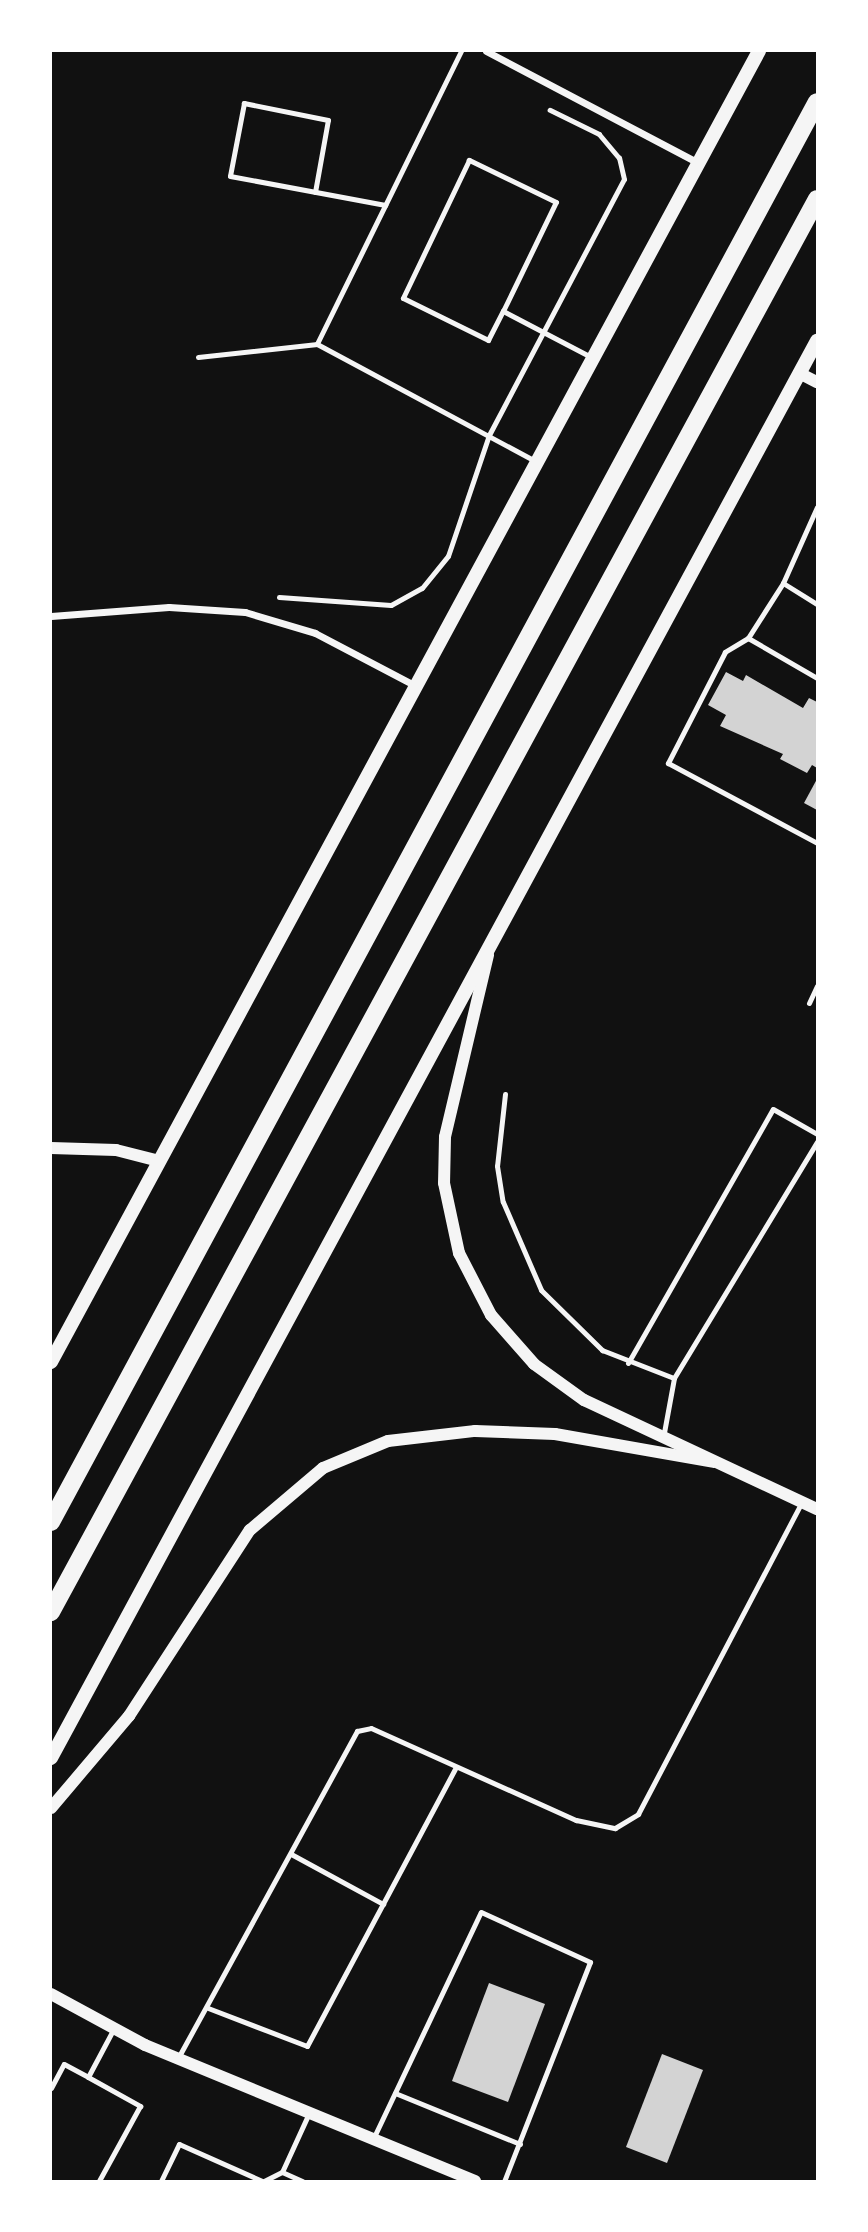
<!DOCTYPE html>
<style>
body{margin:0}
#map{position:relative;width:868px;height:2232px;overflow:hidden;background:#111;font-family:"Open Sans",sans-serif}
div>[style]{position:absolute}
.building>*{inset:0;background:#d3d3d3}
.service>*{height:5px;margin:-2.5px;padding:0 2.5px;transform-origin:2.5px;border-radius:2.5px;background:#f5f5f5}
.minor>*{height:7px;margin:-3.5px;padding:0 3.5px;transform-origin:3.5px;border-radius:3.5px;background:#f5f5f5}
.tertiary>*{height:12px;margin:-6px;padding:0 6px;transform-origin:6px;border-radius:6px;background:#f5f5f5}
.secondary>*{height:14px;margin:-7px;padding:0 7px;transform-origin:7px;border-radius:7px;background:#f5f5f5}
.motorway>*{height:18px;margin:-9px;padding:0 9px;transform-origin:9px;border-radius:9px;background:#f5f5f5}
span{translate:-50% -50%;white-space:nowrap;text-align:center;line-height:1.15;-webkit-text-stroke:5px #fff;paint-order:stroke}
.frame{position:absolute;inset:0;border:52px solid #fff;pointer-events:none}
</style>
<div id="map">
<div class="building">
<div style="clip-path:polygon(726px 672px,743px 681px,746px 675px,803px 708px,809px 698px,817px 702px,817px 768px,812px 765px,807px 773px,780px 759px,783px 754px,720px 726px,726px 715px,708px 705px)"></div>
<div style="clip-path:polygon(817px 779px,817px 810px,804px 803px)"></div>
<div style="clip-path:polygon(489px 1983px,545px 2004px,508px 2102px,452px 2081px)"></div>
<div style="clip-path:polygon(662px 2054px,703px 2070px,667px 2163px,626px 2147px)"></div>
</div>
<div class="service">
<div style="left:461px;top:51px;width:326px;rotate:116.2deg"></div>
<div style="left:317px;top:344px;width:247px;rotate:28.2deg"></div>
<div style="left:315px;top:192px;width:73px;rotate:-79.8deg"></div>
<div style="left:328px;top:120px;width:86px;rotate:-168.6deg"></div>
<div style="left:244px;top:103px;width:74px;rotate:100.9deg"></div>
<div style="left:230px;top:176px;width:158px;rotate:10.6deg"></div>
<div style="left:503px;top:311px;width:121px;rotate:-64.1deg"></div>
<div style="left:556px;top:202px;width:97px;rotate:-154.2deg"></div>
<div style="left:469px;top:160px;width:153px;rotate:115.6deg"></div>
<div style="left:403px;top:298px;width:95px;rotate:26.3deg"></div>
<div style="left:488px;top:340px;width:33px;rotate:-63deg"></div>
<div style="left:503px;top:311px;width:102px;rotate:27.6deg"></div>
<div style="left:198px;top:357px;width:120px;rotate:-6.2deg"></div>
<div style="left:817px;top:507px;width:83px;rotate:114.1deg"></div>
<div style="left:783px;top:583px;width:40px;rotate:32deg"></div>
<div style="left:783px;top:583px;width:65px;rotate:122.5deg"></div>
<div style="left:748px;top:638px;width:80px;rotate:30.1deg"></div>
<div style="left:279px;top:597px;width:112px;rotate:4.1deg"></div>
<div style="left:391px;top:605px;width:35px;rotate:-29deg"></div>
<div style="left:422px;top:588px;width:41px;rotate:-50.9deg"></div>
<div style="left:448px;top:556px;width:128px;rotate:-71.3deg"></div>
<div style="left:489px;top:435px;width:289px;rotate:-62.2deg"></div>
<div style="left:624px;top:179px;width:22px;rotate:-103deg"></div>
<div style="left:619px;top:158px;width:31px;rotate:-130deg"></div>
<div style="left:599px;top:134px;width:55px;rotate:-153.9deg"></div>
<div style="left:748px;top:638px;width:27px;rotate:149deg"></div>
<div style="left:725px;top:652px;width:125px;rotate:117.2deg"></div>
<div style="left:668px;top:763px;width:169px;rotate:28.2deg"></div>
<div style="left:809px;top:1003px;width:19px;rotate:-65deg"></div>
<div style="left:505px;top:1094px;width:72px;rotate:96.3deg"></div>
<div style="left:497px;top:1166px;width:36px;rotate:81deg"></div>
<div style="left:503px;top:1202px;width:96px;rotate:66.6deg"></div>
<div style="left:541px;top:1290px;width:86px;rotate:44.5deg"></div>
<div style="left:602px;top:1350px;width:77px;rotate:21.3deg"></div>
<div style="left:628px;top:1363px;width:292px;rotate:-60.3deg"></div>
<div style="left:773px;top:1109px;width:51px;rotate:29.6deg"></div>
<div style="left:663px;top:1438px;width:61px;rotate:-79.6deg"></div>
<div style="left:674px;top:1378px;width:276px;rotate:-58.8deg"></div>
<div style="left:291px;top:1854px;width:105px;rotate:28.5deg"></div>
<div style="left:208px;top:2008px;width:106px;rotate:21deg"></div>
<div style="left:307px;top:2046px;width:314px;rotate:-61.9deg"></div>
<div style="left:178px;top:2058px;width:373px;rotate:-61.3deg"></div>
<div style="left:357px;top:1731px;width:14px;rotate:-12deg"></div>
<div style="left:371px;top:1728px;width:225px;rotate:24.2deg"></div>
<div style="left:576px;top:1820px;width:40px;rotate:12deg"></div>
<div style="left:615px;top:1828px;width:27px;rotate:-31deg"></div>
<div style="left:638px;top:1814px;width:350px;rotate:-62.3deg"></div>
<div style="left:88px;top:2077px;width:60px;rotate:29.1deg"></div>
<div style="left:140px;top:2106px;width:85px;rotate:118.7deg"></div>
<div style="left:51px;top:2088px;width:27px;rotate:-62deg"></div>
<div style="left:64px;top:2064px;width:27px;rotate:28deg"></div>
<div style="left:88px;top:2077px;width:53px;rotate:-62deg"></div>
<div style="left:395px;top:2093px;width:135px;rotate:22.2deg"></div>
<div style="left:373px;top:2139px;width:251px;rotate:-64.6deg"></div>
<div style="left:481px;top:1912px;width:120px;rotate:24.6deg"></div>
<div style="left:590px;top:1962px;width:235px;rotate:111.4deg"></div>
<div style="left:282px;top:2172px;width:22px;rotate:24deg"></div>
<div style="left:161px;top:2181px;width:41px;rotate:-64.1deg"></div>
<div style="left:179px;top:2144px;width:91px;rotate:24deg"></div>
<div style="left:264px;top:2181px;width:20px;rotate:-27deg"></div>
<div style="left:282px;top:2172px;width:65px;rotate:-65.4deg"></div>
</div>
<div class="minor">
<div style="left:486px;top:51px;width:240px;rotate:27.8deg"></div>
<div style="left:51px;top:616px;width:118px;rotate:-4.4deg"></div>
<div style="left:169px;top:607px;width:76px;rotate:3.8deg"></div>
<div style="left:245px;top:612px;width:73px;rotate:16.7deg"></div>
<div style="left:315px;top:633px;width:114px;rotate:27.7deg"></div>
</div>
<div class="tertiary">
<div style="left:799px;top:373px;width:20px;rotate:27deg"></div>
<div style="left:488px;top:955px;width:187px;rotate:103.3deg"></div>
<div style="left:445px;top:1137px;width:46px;rotate:91.2deg"></div>
<div style="left:444px;top:1183px;width:72px;rotate:77.9deg"></div>
<div style="left:459px;top:1253px;width:70px;rotate:62.7deg"></div>
<div style="left:491px;top:1315px;width:65px;rotate:48.7deg"></div>
<div style="left:534px;top:1364px;width:62px;rotate:35.8deg"></div>
<div style="left:584px;top:1400px;width:257px;rotate:25.1deg"></div>
<div style="left:51px;top:1148px;width:65px;rotate:1.8deg"></div>
<div style="left:116px;top:1150px;width:44px;rotate:14.3deg"></div>
<div style="left:51px;top:1808px;width:121px;rotate:-49.7deg"></div>
<div style="left:129px;top:1716px;width:222px;rotate:-57deg"></div>
<div style="left:250px;top:1530px;width:96px;rotate:-40.3deg"></div>
<div style="left:323px;top:1468px;width:70px;rotate:-22.6deg"></div>
<div style="left:388px;top:1441px;width:88px;rotate:-6.6deg"></div>
<div style="left:475px;top:1431px;width:80px;rotate:2.1deg"></div>
<div style="left:555px;top:1434px;width:161px;rotate:10deg"></div>
<div style="left:51px;top:1994px;width:107px;rotate:28.5deg"></div>
<div style="left:145px;top:2045px;width:357px;rotate:22.4deg"></div>
</div>
<div class="secondary">
<div style="left:51px;top:1362px;width:1490px;rotate:-61.63deg"></div>
<div style="left:51px;top:1758px;width:1611px;rotate:-61.61deg"></div>
</div>
<div class="motorway">
<div style="left:51px;top:1522px;width:1613px;rotate:-61.66deg"></div>
<div style="left:51px;top:1612px;width:1607px;rotate:-61.54deg"></div>
</div>
<div class="frame"></div>
</div>
